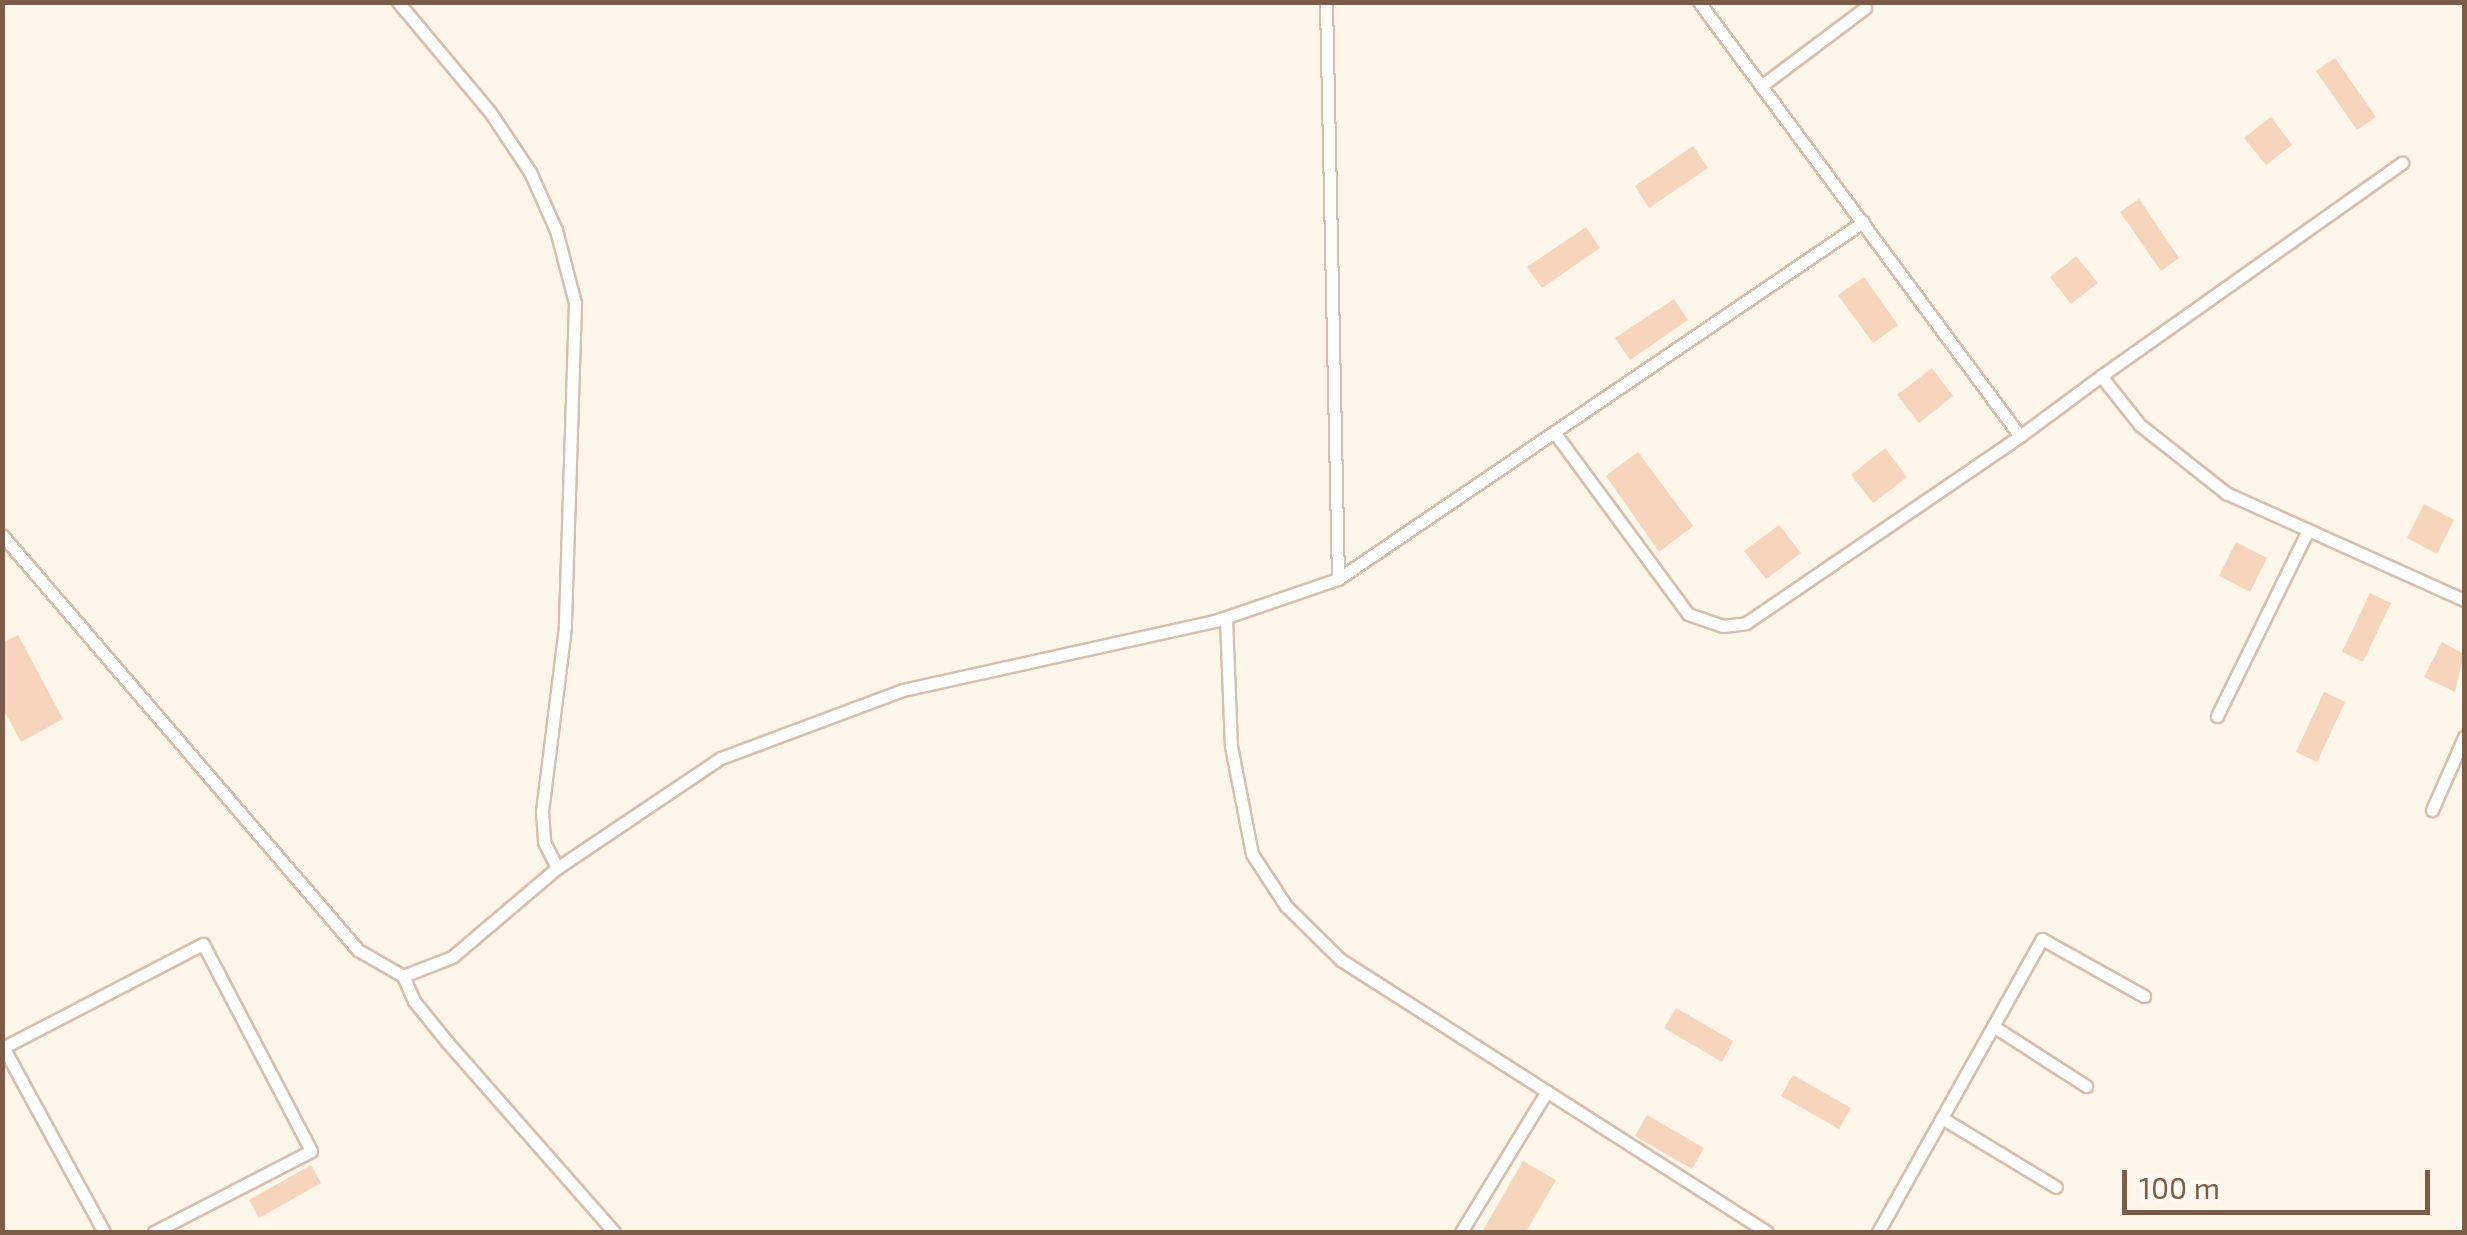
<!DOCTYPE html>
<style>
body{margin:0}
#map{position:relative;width:2467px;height:1235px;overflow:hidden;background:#fef6e8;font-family:"Exo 2",sans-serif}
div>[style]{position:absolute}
.building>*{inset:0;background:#f7d4bc}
.roads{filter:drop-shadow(2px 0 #d5bfae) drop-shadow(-2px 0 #d5bfae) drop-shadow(0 2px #d5bfae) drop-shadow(0 -2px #d5bfae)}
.lane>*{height:11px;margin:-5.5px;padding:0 5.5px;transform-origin:5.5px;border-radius:5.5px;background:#fff}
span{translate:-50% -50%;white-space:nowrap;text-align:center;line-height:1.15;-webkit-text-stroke:8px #fff9f0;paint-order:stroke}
.frame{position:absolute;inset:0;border:5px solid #7c5b48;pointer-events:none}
.scale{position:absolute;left:2122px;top:1170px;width:308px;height:45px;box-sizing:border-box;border:5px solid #7c5b48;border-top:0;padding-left:12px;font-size:30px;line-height:35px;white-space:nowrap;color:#7c5b48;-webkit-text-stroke:8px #fff9f0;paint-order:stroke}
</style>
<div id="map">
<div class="building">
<div style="clip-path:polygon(2335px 58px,2376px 117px,2357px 130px,2316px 71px)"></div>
<div style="clip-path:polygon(2271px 117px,2292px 145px,2266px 165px,2244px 138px)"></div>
<div style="clip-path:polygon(1693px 146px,1708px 168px,1649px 208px,1635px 186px)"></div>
<div style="clip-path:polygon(2139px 199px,2179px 258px,2161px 271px,2120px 212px)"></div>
<div style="clip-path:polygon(1586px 227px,1600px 248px,1542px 288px,1527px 267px)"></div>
<div style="clip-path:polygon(2076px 256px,2098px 283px,2071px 304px,2050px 277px)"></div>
<div style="clip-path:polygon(1864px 277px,1898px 325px,1873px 343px,1838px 295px)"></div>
<div style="clip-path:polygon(1674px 299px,1688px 320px,1630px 360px,1615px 338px)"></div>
<div style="clip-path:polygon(1932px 368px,1953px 396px,1919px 423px,1897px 395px)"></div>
<div style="clip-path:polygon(1885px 448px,1907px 477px,1873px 503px,1851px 475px)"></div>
<div style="clip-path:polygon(1638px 452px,1693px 526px,1659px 552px,1606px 476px)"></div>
<div style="clip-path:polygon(2424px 504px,2454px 520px,2437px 554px,2407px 538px)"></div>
<div style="clip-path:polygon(1779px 525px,1801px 553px,1766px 579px,1744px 551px)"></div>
<div style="clip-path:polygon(2236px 542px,2267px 558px,2250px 592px,2219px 576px)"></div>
<div style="clip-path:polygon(2370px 593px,2391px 603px,2363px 662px,2342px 652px)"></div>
<div style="clip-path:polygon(18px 635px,63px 719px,21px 742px,2px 707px,2px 643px)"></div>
<div style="clip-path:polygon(2442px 642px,2464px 654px,2455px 692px,2424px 677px)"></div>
<div style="clip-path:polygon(2324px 692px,2345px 702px,2317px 762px,2296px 752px)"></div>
<div style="clip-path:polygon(1676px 1008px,1733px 1041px,1722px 1062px,1664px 1028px)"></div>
<div style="clip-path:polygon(1793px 1075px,1851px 1108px,1839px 1129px,1781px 1096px)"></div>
<div style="clip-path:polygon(1647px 1115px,1704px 1148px,1692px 1169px,1635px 1136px)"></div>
<div style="clip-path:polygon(1523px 1161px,1556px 1180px,1526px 1232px,1482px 1232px)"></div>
<div style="clip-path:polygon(311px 1165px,321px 1183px,259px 1218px,249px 1200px)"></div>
</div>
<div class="roads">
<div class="lane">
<div style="left:398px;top:2px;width:143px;rotate:50.1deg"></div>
<div style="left:490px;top:112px;width:72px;rotate:56.3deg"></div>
<div style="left:530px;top:172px;width:64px;rotate:65.9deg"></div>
<div style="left:556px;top:230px;width:75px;rotate:75.4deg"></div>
<div style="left:575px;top:303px;width:324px;rotate:91.8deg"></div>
<div style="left:565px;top:627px;width:185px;rotate:97.1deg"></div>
<div style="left:542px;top:811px;width:31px;rotate:86deg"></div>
<div style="left:544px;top:842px;width:29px;rotate:63deg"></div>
<div style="left:1326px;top:2px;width:577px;rotate:88.81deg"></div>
<div style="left:1761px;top:86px;width:130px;rotate:-36.9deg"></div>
<div style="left:2101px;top:376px;width:369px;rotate:-35.3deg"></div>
<div style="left:1554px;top:432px;width:226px;rotate:53.6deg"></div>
<div style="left:1688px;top:614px;width:37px;rotate:19deg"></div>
<div style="left:1723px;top:626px;width:23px;rotate:-7deg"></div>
<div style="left:1746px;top:623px;width:332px;rotate:-34.3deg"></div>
<div style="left:2020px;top:436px;width:540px;rotate:-126.49deg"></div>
<div style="left:2020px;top:436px;width:101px;rotate:-36.5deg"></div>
<div style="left:2101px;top:376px;width:63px;rotate:51.5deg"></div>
<div style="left:2140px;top:425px;width:110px;rotate:38.3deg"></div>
<div style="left:2226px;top:493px;width:261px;rotate:24.2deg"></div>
<div style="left:2px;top:535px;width:547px;rotate:49.38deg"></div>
<div style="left:358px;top:950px;width:52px;rotate:30deg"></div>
<div style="left:403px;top:976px;width:53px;rotate:-21.2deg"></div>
<div style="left:452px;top:957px;width:138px;rotate:-40.3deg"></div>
<div style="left:557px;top:868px;width:197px;rotate:-33.9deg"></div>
<div style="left:721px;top:758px;width:194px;rotate:-20.5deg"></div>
<div style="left:903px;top:690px;width:320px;rotate:-12.5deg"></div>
<div style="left:1215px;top:621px;width:130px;rotate:-18.9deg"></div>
<div style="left:1338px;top:579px;width:635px;rotate:-34.22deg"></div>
<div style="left:1226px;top:618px;width:128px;rotate:87.8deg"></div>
<div style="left:1231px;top:746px;width:110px;rotate:79deg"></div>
<div style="left:1252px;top:854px;width:62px;rotate:56.8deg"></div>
<div style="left:1286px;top:906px;width:77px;rotate:44.5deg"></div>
<div style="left:1341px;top:960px;width:505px;rotate:32.56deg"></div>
<div style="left:2217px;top:716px;width:207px;rotate:-63.9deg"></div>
<div style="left:2432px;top:810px;width:80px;rotate:-66.3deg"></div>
<div style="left:403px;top:976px;width:27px;rotate:66deg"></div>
<div style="left:414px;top:1001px;width:54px;rotate:51deg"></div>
<div style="left:448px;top:1043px;width:252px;rotate:48.7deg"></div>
<div style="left:1993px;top:1026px;width:111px;rotate:32.8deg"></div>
<div style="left:2px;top:1045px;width:213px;rotate:61.4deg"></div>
<div style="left:4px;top:1047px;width:224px;rotate:-27.4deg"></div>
<div style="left:203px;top:944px;width:233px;rotate:62.4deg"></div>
<div style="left:311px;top:1151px;width:177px;rotate:152.7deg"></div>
<div style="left:1942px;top:1118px;width:133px;rotate:31.2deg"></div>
<div style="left:1461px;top:1232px;width:165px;rotate:-58.6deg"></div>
<div style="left:1878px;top:1232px;width:336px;rotate:-60.8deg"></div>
<div style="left:2042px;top:939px;width:117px;rotate:29.2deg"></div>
</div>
</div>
<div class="frame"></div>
<div class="scale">100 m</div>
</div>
